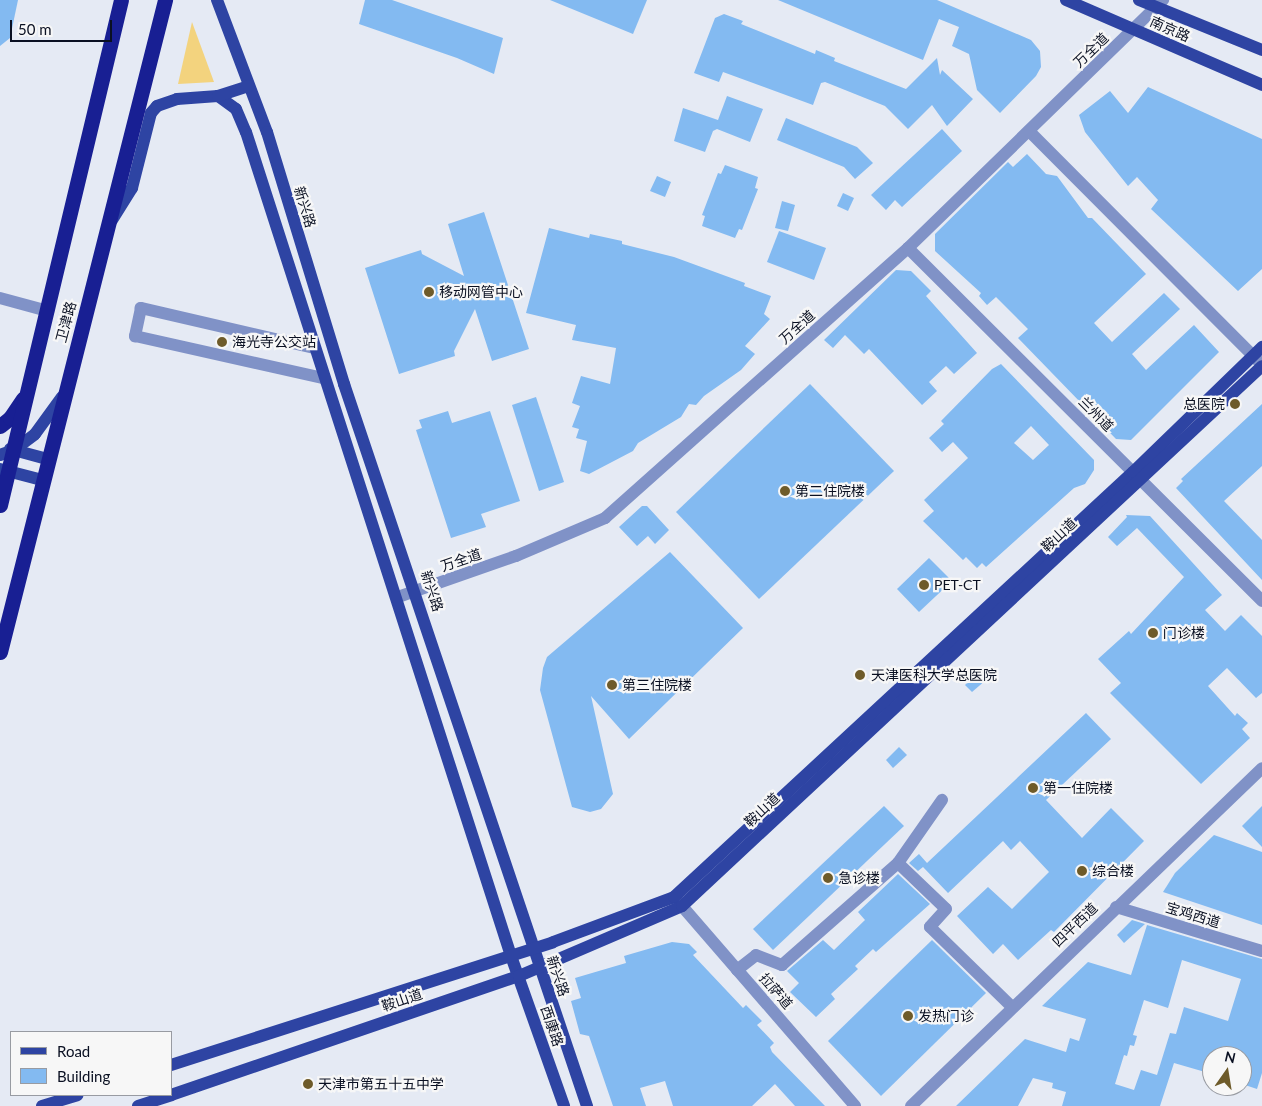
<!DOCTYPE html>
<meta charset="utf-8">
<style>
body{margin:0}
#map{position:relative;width:1262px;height:1106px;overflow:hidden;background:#e5eaf4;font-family:Lato,"Noto Sans SC",sans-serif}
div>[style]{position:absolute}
.green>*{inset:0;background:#f3d37e}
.building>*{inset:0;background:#83baf1}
.minor>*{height:12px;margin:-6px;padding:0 6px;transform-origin:6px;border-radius:6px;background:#8092c7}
.major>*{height:12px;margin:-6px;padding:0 6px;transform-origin:6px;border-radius:6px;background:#2e44a3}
.highway>*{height:15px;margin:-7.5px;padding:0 7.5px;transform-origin:7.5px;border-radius:7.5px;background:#181f93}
.dots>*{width:14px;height:14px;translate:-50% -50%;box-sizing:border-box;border:2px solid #f7f7f7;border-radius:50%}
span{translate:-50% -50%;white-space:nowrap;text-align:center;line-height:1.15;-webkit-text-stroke:4.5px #f7f7f7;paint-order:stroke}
.street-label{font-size:14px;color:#0a1022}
.poi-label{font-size:14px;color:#0a1022}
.left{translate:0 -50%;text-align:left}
.right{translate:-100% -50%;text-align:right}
.legend{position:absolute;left:10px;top:1031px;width:162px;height:65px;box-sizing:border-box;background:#f7f7f7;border:1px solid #989ba2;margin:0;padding:6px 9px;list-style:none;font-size:15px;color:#0a1022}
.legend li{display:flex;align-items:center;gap:10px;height:25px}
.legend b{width:25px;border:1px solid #989ba2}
.north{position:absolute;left:1202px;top:1046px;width:50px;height:50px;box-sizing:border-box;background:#f7f7f7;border:1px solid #989ba2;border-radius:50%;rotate:13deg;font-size:14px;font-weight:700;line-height:20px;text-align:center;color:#0a1022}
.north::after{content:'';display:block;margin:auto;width:18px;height:22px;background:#6e5b2a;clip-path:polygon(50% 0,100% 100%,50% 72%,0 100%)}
.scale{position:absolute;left:10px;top:20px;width:102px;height:22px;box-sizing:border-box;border:2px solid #0a1022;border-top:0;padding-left:6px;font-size:15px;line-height:18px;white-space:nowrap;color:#0a1022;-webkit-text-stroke:4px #f7f7f7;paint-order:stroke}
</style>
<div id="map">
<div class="green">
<div style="clip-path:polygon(192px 22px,214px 82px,178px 84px)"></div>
</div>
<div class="building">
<div style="clip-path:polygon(0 0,18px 0,10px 38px,0 46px)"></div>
<div style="clip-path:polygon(365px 0,392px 0,503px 38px,494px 74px,457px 58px,359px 24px)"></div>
<div style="clip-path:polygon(550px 0,647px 0,633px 34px)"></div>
<div style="clip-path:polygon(778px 0,937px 0,1031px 40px,1040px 51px,1041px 67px,1036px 76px,1000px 113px,977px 90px,969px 54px,952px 46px,959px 27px,939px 19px,923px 60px)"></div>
<div style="clip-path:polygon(724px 14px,743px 21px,741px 24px,815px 54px,816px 50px,835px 58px,834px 61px,906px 89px,937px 58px,940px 75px,942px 70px,973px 99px,947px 126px,932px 105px,908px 129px,885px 106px,825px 82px,821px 83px,813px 105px,723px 72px,719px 82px,694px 73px,715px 18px)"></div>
<div style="clip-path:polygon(1148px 87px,1262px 139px,1262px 269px,1238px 291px,1151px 209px,1158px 200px,1137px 177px,1128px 186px,1085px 132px,1079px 115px,1110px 91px,1128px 113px)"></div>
<div style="clip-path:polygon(727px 96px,763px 109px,750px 142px,717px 129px,713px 131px,705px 152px,674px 141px,683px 108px,718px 120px)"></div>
<div style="clip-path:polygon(786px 118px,857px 147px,873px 163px,855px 179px,844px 167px,777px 140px)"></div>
<div style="clip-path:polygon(942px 129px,962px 151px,902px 207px,895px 200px,886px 210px,871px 195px)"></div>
<div style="clip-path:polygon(1027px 154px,1046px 174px,1057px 176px,1088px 218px,1092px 218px,1146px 274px,1094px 323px,1112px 342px,1164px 293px,1180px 309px,1132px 354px,1146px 370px,1194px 325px,1219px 352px,1131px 440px,1116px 439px,1018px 338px,1028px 329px,996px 297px,987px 305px,979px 296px,981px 293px,935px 251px,935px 234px,1008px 162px,1013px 167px)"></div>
<div style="clip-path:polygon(725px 165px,758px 177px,755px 188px,758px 189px,742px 230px,739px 229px,735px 238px,702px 226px,705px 216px,702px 215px,718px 173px,721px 174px)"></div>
<div style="clip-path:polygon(657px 176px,671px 182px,665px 197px,650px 191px)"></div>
<div style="clip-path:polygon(843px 193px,854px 198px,848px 211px,837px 206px)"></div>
<div style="clip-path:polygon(782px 201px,795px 205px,788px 231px,775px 228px)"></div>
<div style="clip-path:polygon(484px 212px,529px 349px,492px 361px,475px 309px,454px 351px,455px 356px,399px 374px,365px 268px,421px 250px,422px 254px,464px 276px,448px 224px)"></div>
<div style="clip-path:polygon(549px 228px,589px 238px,590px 234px,622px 241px,622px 244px,674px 257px,745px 283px,744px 286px,771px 296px,764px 314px,770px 319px,745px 346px,755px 354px,741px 370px,704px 396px,696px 405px,689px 404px,681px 417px,638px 443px,633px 451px,589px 474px,580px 471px,587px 441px,576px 438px,579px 429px,572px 427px,580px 406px,572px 403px,581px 376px,610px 384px,616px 348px,572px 340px,576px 325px,526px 313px)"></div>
<div style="clip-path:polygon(779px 231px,826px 248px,814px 280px,767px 262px)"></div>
<div style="clip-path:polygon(896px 270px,911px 271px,931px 291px,926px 296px,977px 353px,954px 374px,946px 366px,929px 382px,937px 391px,922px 405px,869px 349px,864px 354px,845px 335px,833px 348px,824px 340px)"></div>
<div style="clip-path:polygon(evenodd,1001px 364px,1094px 460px,1094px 470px,1085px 484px,1074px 488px,986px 567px,982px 563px,977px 568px,966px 557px,963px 560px,923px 521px,934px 511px,924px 500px,968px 458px,953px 442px,942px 452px,929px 438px,944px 424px,941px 421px,992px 369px,1001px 364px,1031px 426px,1049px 445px,1033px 460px,1014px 443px,1031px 426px)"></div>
<div style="clip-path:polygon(810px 384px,894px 471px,759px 599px,676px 512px)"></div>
<div style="clip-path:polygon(536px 397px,564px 482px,539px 491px,512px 405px)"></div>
<div style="clip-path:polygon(1262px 404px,1262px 466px,1224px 501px,1262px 540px,1262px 580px,1176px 488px,1183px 481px,1181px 479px)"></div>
<div style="clip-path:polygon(448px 411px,452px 423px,490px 411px,520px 501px,481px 514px,486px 527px,451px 538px,416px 430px,422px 428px,419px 420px)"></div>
<div style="clip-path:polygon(642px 506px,647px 506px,669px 530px,655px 544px,648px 536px,637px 546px,619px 527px)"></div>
<div style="clip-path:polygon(1126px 515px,1150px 516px,1222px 595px,1205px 610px,1225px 631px,1241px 615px,1262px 636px,1262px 693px,1256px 698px,1227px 668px,1208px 686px,1235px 716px,1237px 713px,1248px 723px,1242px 729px,1250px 738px,1201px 784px,1110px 693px,1121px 683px,1098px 659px,1129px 631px,1131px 634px,1184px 577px,1137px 528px,1117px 546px,1108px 537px,1127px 517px)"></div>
<div style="clip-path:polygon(670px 552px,743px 628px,629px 739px,591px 696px,613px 794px,601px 809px,590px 812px,572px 807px,540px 690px,543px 668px,547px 657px)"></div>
<div style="clip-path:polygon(929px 558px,952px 581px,919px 612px,897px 589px)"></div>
<div style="clip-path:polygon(978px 672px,986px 680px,972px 692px,965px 685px)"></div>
<div style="clip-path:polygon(1086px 713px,1111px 739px,1046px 800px,1082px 838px,1111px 808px,1144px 841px,1054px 932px,1051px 930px,1018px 960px,1003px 944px,993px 954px,957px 916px,988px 887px,1012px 909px,1049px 872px,1020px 841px,1011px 850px,1003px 841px,948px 893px,923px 867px,918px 871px,909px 863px,919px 854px,927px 863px)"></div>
<div style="clip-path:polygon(899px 747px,907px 755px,893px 768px,886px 760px)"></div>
<div style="clip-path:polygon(884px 806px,904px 826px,773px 950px,753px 929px)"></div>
<div style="clip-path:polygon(1262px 806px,1262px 847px,1242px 826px)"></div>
<div style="clip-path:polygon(1214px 835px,1262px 852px,1262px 925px,1163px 892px,1175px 873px)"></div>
<div style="clip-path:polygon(898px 874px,930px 904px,876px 952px,873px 949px,855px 966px,858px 969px,831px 994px,835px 999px,816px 1017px,790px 992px,799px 983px,787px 971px,823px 940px,834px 950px,865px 920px,858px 912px)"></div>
<div style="clip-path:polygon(1132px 920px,1145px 924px,1124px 943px,1117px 935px)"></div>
<div style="clip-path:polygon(evenodd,1147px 925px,1262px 959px,1262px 1073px,1257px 1089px,1242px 1084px,1242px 1056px,1212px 1056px,1212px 1074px,1174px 1063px,1160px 1106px,1062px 1106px,1066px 1092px,1052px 1088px,1053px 1083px,1033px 1078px,1018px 1106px,956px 1106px,1025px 1039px,1066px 1052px,1070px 1038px,1079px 1041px,1086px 1019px,1042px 1006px,1088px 962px,1131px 975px,1147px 925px,1182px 960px,1241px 979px,1228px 1021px,1184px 1007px,1176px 1034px,1170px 1033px,1157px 1075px,1141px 1070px,1134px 1090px,1115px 1084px,1124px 1055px,1127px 1056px,1130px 1045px,1134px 1046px,1137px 1036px,1133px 1035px,1144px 1000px,1168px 1008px,1182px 960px)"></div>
<div style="clip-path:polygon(932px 940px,986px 993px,881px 1096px,828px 1041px)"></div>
<div style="clip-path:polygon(672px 942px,689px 944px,697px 952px,693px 955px,743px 1008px,746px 1005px,762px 1021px,757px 1025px,774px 1043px,770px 1047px,772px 1052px,825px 1106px,795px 1106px,775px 1084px,752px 1106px,673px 1106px,665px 1081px,640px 1088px,646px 1106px,613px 1106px,589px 1036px,580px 1034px,571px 1001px,581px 998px,575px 978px,626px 963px,624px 956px)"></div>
</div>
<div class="minor">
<div style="left:1029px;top:131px;width:327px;rotate:45.1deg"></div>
<div style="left:908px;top:248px;width:500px;rotate:44.9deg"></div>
<div style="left:0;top:298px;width:50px;rotate:15.2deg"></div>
<div style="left:314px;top:348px;width:178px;rotate:-167deg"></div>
<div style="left:141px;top:308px;width:29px;rotate:102deg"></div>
<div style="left:135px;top:336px;width:193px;rotate:12.6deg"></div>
<div style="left:398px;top:597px;width:125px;rotate:-19.2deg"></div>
<div style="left:516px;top:556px;width:97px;rotate:-23.1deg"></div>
<div style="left:605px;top:518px;width:406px;rotate:-41.7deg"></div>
<div style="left:908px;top:248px;width:356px;rotate:-44.2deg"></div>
<div style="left:898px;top:863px;width:66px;rotate:43.8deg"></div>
<div style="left:946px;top:909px;width:24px;rotate:132deg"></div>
<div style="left:930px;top:927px;width:115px;rotate:44.3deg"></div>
<div style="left:675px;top:898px;width:275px;rotate:49.1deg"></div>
<div style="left:1116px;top:907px;width:152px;rotate:16.8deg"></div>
<div style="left:737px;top:970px;width:24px;rotate:-38deg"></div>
<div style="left:756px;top:955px;width:28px;rotate:21deg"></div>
<div style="left:782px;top:965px;width:154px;rotate:-41.3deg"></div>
<div style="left:898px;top:863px;width:77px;rotate:-55.1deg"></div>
<div style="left:911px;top:1106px;width:487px;rotate:-43.9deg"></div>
</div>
<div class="major">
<div style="left:217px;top:0;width:141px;rotate:69.3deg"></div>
<div style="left:267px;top:132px;width:264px;rotate:73deg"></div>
<div style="left:344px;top:384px;width:762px;rotate:71.4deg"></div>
<div style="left:1066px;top:0;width:214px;rotate:23.4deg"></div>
<div style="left:1139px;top:0;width:133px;rotate:22.1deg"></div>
<div style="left:218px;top:96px;width:22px;rotate:36deg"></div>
<div style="left:236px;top:109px;width:25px;rotate:67deg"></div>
<div style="left:246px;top:132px;width:866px;rotate:72.17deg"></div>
<div style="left:511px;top:956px;width:159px;rotate:70.5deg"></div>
<div style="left:112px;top:220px;width:38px;rotate:-58deg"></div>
<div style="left:132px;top:188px;width:77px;rotate:-75.8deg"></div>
<div style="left:151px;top:113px;width:9px;rotate:-49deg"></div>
<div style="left:157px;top:106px;width:21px;rotate:-19deg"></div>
<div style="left:177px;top:99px;width:41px;rotate:-4.2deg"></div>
<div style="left:218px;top:96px;width:32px;rotate:-18deg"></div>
<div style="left:10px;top:449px;width:38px;rotate:15deg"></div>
<div style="left:0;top:455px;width:15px;rotate:-20deg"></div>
<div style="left:14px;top:450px;width:26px;rotate:-37deg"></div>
<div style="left:35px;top:434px;width:46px;rotate:-53.9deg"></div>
<div style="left:0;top:469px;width:43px;rotate:14.7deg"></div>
<div style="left:171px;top:1065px;width:401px;rotate:-17.8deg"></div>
<div style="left:553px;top:942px;width:129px;rotate:-20.4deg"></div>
<div style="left:674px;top:897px;width:626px;rotate:-42.8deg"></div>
<div style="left:1133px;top:472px;width:180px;rotate:-44.1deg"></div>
<div style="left:171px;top:1095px;width:368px;rotate:-18.9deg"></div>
<div style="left:519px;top:976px;width:177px;rotate:-23.2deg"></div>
<div style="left:682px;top:906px;width:792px;rotate:-42.95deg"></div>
<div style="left:42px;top:1106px;width:37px;rotate:-17deg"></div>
<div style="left:138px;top:1106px;width:35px;rotate:-18deg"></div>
</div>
<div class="highway">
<div style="left:0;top:426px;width:13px;rotate:-39deg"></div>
<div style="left:10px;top:418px;width:23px;rotate:-56deg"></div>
<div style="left:0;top:505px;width:519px;rotate:-76.53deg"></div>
<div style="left:0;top:652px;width:673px;rotate:-75.8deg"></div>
</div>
<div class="dots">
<div style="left:429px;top:292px;background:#6e5b2a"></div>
<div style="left:222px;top:342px;background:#6e5b2a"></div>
<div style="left:1235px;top:404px;background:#6e5b2a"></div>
<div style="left:785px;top:491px;background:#6e5b2a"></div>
<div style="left:924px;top:585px;background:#6e5b2a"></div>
<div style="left:1153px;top:633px;background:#6e5b2a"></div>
<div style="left:860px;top:675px;background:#6e5b2a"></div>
<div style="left:612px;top:685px;background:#6e5b2a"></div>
<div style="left:1033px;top:788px;background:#6e5b2a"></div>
<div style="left:1082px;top:871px;background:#6e5b2a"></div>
<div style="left:828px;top:878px;background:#6e5b2a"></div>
<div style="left:908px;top:1016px;background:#6e5b2a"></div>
<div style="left:308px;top:1084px;background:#6e5b2a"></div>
</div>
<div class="street-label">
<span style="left:1170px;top:29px;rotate:24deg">南京路</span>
<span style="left:1091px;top:50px;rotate:-44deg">万全道</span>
<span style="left:305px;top:207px;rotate:73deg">新兴路</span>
<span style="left:66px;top:322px;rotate:-75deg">卫津路</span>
<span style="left:797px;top:327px;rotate:-42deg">万全道</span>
<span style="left:1096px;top:414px;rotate:45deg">兰州道</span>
<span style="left:1059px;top:535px;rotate:-43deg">鞍山道</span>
<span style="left:461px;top:560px;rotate:-19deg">万全道</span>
<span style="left:432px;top:591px;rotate:72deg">新兴路</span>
<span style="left:762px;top:810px;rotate:-43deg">鞍山道</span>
<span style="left:1193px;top:915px;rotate:17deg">宝鸡西道</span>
<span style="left:1075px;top:925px;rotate:-44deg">四平西道</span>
<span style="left:558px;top:976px;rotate:71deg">新兴路</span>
<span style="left:776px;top:991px;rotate:49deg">拉萨道</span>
<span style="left:402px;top:1000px;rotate:-19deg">鞍山道</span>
<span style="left:552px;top:1026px;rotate:71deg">西康路</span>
</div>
<div class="poi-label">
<span class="left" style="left:439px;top:292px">移动网管中心</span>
<span class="left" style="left:232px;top:342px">海光寺公交站</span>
<span class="right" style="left:1225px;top:404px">总医院</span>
<span class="left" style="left:795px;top:491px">第二住院楼</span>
<span class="left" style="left:934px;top:585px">PET-CT</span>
<span class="left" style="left:1163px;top:633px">门诊楼</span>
<span class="left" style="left:871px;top:675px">天津医科大学总医院</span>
<span class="left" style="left:622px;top:685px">第三住院楼</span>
<span class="left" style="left:1043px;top:788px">第一住院楼</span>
<span class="left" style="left:1092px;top:871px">综合楼</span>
<span class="left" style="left:838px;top:878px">急诊楼</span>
<span class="left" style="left:918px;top:1016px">发热门诊</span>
<span class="left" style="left:318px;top:1084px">天津市第五十五中学</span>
</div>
<ul class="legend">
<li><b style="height:6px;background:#2e44a3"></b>Road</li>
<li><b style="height:14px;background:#83baf1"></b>Building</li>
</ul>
<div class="north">N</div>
<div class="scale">50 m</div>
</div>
